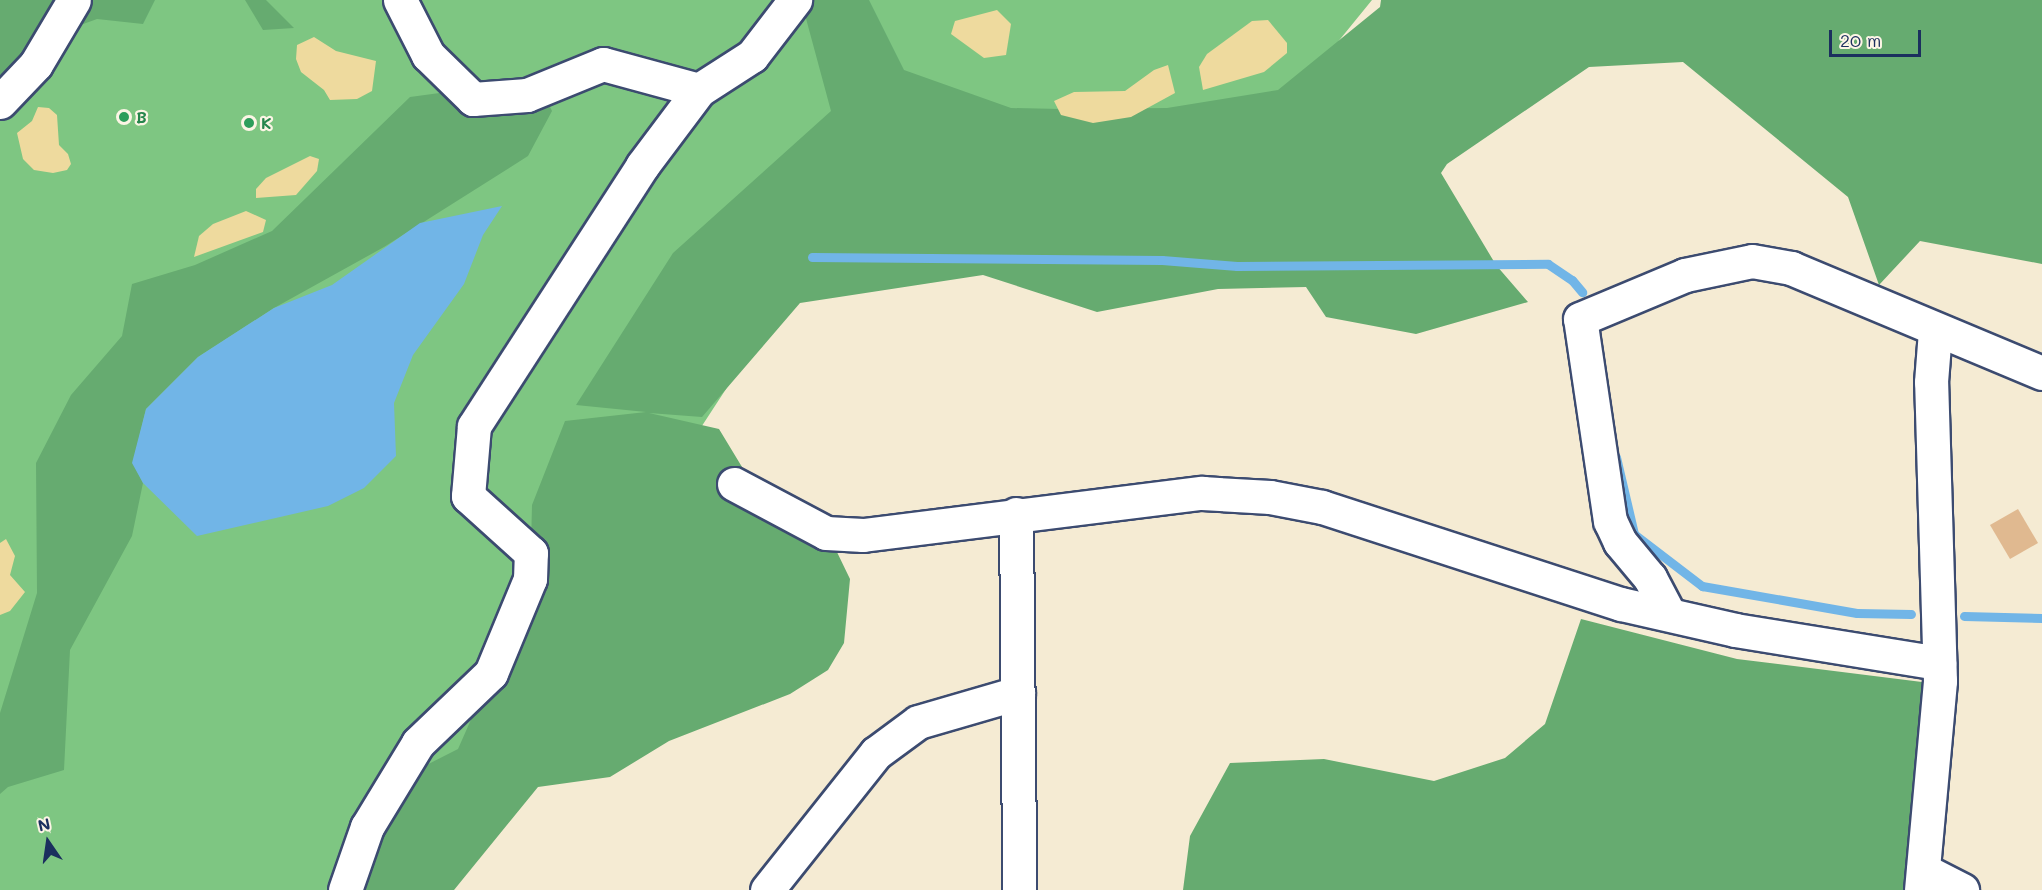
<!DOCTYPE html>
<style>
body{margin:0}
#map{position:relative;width:2042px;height:890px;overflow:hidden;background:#f5ebd3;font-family:Mali,sans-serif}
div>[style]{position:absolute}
.green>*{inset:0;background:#7ec682}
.forest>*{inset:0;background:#66ab70}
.sand>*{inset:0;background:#eeda9e}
.water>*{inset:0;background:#71b5e7}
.stream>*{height:9px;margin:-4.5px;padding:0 4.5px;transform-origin:4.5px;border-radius:4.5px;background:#71b5e7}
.building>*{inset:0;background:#e0b990}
.roads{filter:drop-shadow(2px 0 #3c4b70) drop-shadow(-2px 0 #3c4b70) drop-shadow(0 2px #3c4b70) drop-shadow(0 -2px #3c4b70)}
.minor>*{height:33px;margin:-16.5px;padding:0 16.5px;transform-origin:16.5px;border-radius:16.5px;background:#fff}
.dots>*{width:16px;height:16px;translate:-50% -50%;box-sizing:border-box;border:3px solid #fcf5e5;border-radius:50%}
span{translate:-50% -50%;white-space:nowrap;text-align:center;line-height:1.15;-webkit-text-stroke:4.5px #fcf5e5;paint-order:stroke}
.leisure-label{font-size:16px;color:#27864d;font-weight:700}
.left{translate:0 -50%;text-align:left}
.north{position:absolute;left:18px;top:812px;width:60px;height:60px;-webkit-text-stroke:4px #fcf5e5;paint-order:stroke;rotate:347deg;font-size:16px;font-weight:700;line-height:24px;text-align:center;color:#1b2f5e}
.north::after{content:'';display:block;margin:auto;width:21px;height:27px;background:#1b2f5e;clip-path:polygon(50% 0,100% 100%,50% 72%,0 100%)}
.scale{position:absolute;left:1829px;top:30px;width:92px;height:27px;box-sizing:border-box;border:3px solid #1b2f5e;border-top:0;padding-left:8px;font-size:18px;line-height:21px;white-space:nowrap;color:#1b2f5e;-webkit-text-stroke:4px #fcf5e5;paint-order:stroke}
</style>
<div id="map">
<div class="green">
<div style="clip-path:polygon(0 0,1372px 0,1183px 232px,812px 257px,593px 593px,376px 890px,0 890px)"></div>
</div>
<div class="forest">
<div style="clip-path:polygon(0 0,155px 0,143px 24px,97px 19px,64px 31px,43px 84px,0 114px)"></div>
<div style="clip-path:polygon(245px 0,266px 0,294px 28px,263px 30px)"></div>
<div style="clip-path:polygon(801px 0,869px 0,904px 70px,1011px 108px,1060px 109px,1167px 108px,1278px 90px,1380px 7px,1381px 0,2042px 0,2042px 264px,1920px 241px,1879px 285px,1848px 197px,1683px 62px,1589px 67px,1447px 164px,1441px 173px,1496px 265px,1528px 302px,1416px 334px,1326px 317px,1306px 287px,1218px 289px,1097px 312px,983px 275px,800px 303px,702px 417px,649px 413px,719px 429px,765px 505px,835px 548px,850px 579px,844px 643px,828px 670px,790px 694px,669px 741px,610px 777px,538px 787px,454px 890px,347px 890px,393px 782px,458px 749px,530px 586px,532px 505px,565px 421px,646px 412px,576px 405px,673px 253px,831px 111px)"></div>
<div style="clip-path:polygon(537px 80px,552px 111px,528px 156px,384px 247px,274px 308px,198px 357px,146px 409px,133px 463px,143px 483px,132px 536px,70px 650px,64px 770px,8px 787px,0 794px,0 713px,37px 593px,36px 463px,71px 395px,122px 336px,132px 284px,195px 265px,272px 231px,410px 97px)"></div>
<div style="clip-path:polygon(1581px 619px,1737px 659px,1922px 682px,1934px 752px,1921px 890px,1183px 890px,1190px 836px,1230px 763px,1324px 759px,1434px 781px,1505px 758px,1545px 724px)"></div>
</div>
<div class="sand">
<div style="clip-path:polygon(997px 10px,1011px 24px,1006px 55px,984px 58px,951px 34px,955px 21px)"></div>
<div style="clip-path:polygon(1268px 20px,1287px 43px,1287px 53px,1264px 72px,1203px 90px,1199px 67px,1207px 54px,1252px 21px)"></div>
<div style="clip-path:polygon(314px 37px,336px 51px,376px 61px,372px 91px,357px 99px,330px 100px,324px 90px,301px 72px,296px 59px,297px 45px)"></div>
<div style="clip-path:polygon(1168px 65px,1175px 93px,1131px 117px,1093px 123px,1061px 115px,1054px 101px,1074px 92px,1125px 91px,1154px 70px)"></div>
<div style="clip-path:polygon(38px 107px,49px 108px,57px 115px,59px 145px,68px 154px,71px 164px,67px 170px,53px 173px,34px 170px,23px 159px,17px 133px,32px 121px)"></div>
<div style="clip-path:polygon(310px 156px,319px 159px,317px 171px,296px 195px,256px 198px,256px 189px,266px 178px)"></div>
<div style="clip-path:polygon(246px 211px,266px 220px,263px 232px,194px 257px,199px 236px,213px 224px)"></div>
<div style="clip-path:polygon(6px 539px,15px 556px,10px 575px,25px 592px,10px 611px,0 615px,0 543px)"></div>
</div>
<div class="water">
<div style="clip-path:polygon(502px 206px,483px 235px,464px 284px,413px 355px,394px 403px,396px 456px,364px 488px,328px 506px,197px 536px,143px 483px,132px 463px,146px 409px,198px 357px,274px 308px,332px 285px,420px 223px)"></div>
</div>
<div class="stream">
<div style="left:812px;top:257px;width:350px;rotate:0.5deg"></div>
<div style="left:1162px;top:260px;width:75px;rotate:4.6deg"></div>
<div style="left:1237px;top:266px;width:311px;rotate:-0.4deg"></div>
<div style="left:1548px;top:264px;width:29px;rotate:34deg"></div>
<div style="left:1572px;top:280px;width:16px;rotate:50deg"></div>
<div style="left:1616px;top:457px;width:79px;rotate:76.8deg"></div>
<div style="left:1634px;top:534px;width:86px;rotate:37.4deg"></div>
<div style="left:1702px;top:586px;width:157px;rotate:9.9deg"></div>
<div style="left:1857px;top:613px;width:54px;rotate:1.1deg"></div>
<div style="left:1964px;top:616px;width:78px;rotate:1.5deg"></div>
</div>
<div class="building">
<div style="clip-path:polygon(2018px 509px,2038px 543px,2010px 559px,1990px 525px)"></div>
</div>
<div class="roads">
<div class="minor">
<div style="left:400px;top:0;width:62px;rotate:63deg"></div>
<div style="left:428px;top:55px;width:63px;rotate:44.4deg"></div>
<div style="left:473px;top:99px;width:54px;rotate:-4.2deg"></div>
<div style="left:527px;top:95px;width:82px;rotate:-22.2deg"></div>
<div style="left:603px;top:64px;width:99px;rotate:15.2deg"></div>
<div style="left:0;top:102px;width:52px;rotate:-46.5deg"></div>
<div style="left:36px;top:64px;width:74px;rotate:-59.3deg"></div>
<div style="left:734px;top:484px;width:104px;rotate:28deg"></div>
<div style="left:826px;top:533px;width:37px;rotate:3deg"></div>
<div style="left:863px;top:535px;width:342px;rotate:-7.1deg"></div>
<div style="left:1202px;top:493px;width:68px;rotate:3.4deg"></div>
<div style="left:1270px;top:497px;width:53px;rotate:10.9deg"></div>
<div style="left:1322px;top:507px;width:314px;rotate:18deg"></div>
<div style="left:1621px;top:604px;width:117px;rotate:12.8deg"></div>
<div style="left:1735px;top:630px;width:207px;rotate:9.2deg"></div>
<div style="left:1016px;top:514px;width:376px;rotate:89.5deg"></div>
<div style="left:1669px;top:614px;width:41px;rotate:-117.8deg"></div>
<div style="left:1650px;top:578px;width:47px;rotate:-129.8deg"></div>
<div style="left:1620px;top:542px;width:23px;rotate:-115deg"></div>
<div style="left:1610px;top:521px;width:204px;rotate:-98.4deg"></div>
<div style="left:1580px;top:319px;width:114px;rotate:-22.7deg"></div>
<div style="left:1685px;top:275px;width:68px;rotate:-11.8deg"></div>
<div style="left:1752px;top:261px;width:40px;rotate:10deg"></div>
<div style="left:1791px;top:268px;width:272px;rotate:22.7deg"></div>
<div style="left:1923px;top:870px;width:44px;rotate:27.1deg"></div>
<div style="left:345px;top:890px;width:67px;rotate:-70.8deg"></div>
<div style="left:367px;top:827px;width:98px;rotate:-58.7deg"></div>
<div style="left:418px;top:743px;width:101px;rotate:-43.8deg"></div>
<div style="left:491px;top:673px;width:102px;rotate:-67.5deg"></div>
<div style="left:530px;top:579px;width:26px;rotate:-88deg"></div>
<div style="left:531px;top:553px;width:85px;rotate:-137.9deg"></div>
<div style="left:468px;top:496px;width:70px;rotate:-85.1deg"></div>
<div style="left:474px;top:426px;width:310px;rotate:-57.1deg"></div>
<div style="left:642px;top:166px;width:95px;rotate:-53.1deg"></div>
<div style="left:699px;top:90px;width:63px;rotate:-32.7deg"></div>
<div style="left:752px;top:56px;width:71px;rotate:-52.5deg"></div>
<div style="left:767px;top:890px;width:175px;rotate:-51.5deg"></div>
<div style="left:876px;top:753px;width:52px;rotate:-36.4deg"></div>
<div style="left:918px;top:722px;width:104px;rotate:-16.2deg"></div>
<div style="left:1921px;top:890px;width:210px;rotate:-84.8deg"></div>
<div style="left:1940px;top:681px;width:299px;rotate:-91.7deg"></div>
<div style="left:1931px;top:382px;width:51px;rotate:-85.5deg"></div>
</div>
</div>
<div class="dots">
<div style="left:124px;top:117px;background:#2e9e5b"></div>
<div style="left:249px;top:123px;background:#2e9e5b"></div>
</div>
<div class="leisure-label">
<span class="left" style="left:136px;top:117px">B</span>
<span class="left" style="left:261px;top:123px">K</span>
</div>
<div class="north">N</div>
<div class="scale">20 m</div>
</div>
